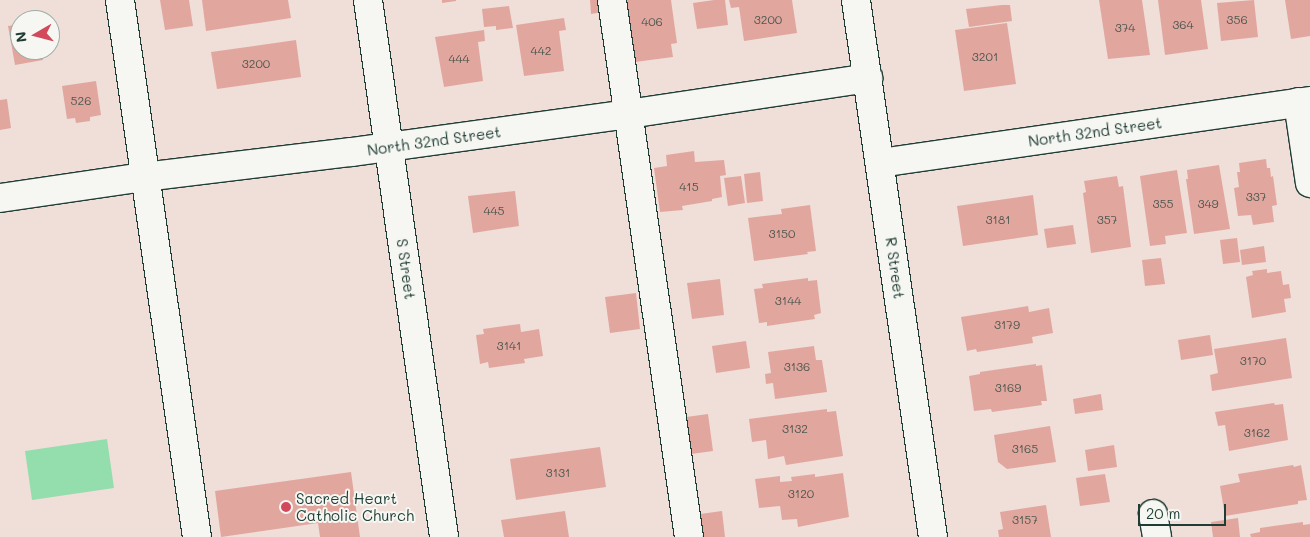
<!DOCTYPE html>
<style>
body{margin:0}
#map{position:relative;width:1310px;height:537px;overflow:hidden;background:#f0ded9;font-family:Mali,sans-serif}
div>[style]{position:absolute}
.green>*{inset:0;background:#94ddac}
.building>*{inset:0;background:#e1a79f}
.roads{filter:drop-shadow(1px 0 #1f3d34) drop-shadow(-1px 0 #1f3d34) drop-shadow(0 1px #1f3d34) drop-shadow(0 -1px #1f3d34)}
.minor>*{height:28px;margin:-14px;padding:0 14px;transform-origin:14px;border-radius:14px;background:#f6f6f2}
.dots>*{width:14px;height:14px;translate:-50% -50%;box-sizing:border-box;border:2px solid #f6f6f2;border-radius:50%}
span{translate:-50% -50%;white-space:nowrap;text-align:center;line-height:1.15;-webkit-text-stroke:4px #f6f6f2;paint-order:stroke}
.number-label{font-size:12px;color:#50584f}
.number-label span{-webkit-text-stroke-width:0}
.street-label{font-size:15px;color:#1f3d34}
.poi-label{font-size:15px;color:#1f3d34}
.left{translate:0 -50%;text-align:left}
.north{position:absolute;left:10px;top:10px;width:50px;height:50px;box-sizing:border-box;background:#f6f6f2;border:1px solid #a0aca6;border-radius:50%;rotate:262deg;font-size:14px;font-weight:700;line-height:20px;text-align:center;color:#1f3d34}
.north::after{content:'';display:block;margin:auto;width:18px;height:22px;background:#d1495b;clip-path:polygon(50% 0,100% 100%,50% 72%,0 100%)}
.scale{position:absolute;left:1138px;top:504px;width:88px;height:22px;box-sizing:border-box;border:2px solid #1f3d34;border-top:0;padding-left:6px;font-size:15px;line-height:18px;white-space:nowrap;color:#1f3d34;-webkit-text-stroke:4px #f6f6f2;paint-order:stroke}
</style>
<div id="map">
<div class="green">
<div style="clip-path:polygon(107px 439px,114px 488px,32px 500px,25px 451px)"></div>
</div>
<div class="building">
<div style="clip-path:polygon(160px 0,189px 0,193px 26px,165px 30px)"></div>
<div style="clip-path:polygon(202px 0,288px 0,291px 18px,206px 31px)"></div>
<div style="clip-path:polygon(442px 0,456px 0,456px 1px,442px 3px)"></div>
<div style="clip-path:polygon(590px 0,606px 0,608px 11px,591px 14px)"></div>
<div style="clip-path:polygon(627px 0,671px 0,677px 43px,671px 44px,673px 57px,635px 62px)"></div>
<div style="clip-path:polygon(714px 0,725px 0,728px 25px,697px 29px,693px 3px)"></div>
<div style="clip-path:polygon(729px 0,792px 0,797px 33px,744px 41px,739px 7px,731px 8px)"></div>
<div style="clip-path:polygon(1099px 0,1142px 0,1150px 55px,1108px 59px)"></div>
<div style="clip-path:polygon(1158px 0,1201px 0,1208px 49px,1165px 55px)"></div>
<div style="clip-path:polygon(1254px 0,1258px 37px,1221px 41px,1217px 3px)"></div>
<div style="clip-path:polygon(1285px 0,1310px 0,1310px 36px,1291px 39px)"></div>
<div style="clip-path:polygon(1002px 5px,1010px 5px,1012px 21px,969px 27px,966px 9px)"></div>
<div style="clip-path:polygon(509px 6px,513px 28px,496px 30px,496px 26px,484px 27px,482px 9px)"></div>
<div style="clip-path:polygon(564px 18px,566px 30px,559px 31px,564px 71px,524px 76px,516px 25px)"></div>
<div style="clip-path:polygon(1007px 23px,1016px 84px,964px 91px,955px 30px)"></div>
<div style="clip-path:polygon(20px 24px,20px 50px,42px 50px,43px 60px,15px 65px,8px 26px)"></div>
<div style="clip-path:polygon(484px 30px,485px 41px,478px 42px,483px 81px,444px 87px,435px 37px)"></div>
<div style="clip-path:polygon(296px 40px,301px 77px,217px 89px,211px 52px)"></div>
<div style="clip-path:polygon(96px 81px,101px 115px,90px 117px,90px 121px,76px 123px,75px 118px,67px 119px,62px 86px)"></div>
<div style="clip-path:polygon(7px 99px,11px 128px,0 130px,0 100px)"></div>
<div style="clip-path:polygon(694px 151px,695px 162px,724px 160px,726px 175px,720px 176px,722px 197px,712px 199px,712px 201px,682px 206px,683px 210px,660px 212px,654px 168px,667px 166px,666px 155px)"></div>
<div style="clip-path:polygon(1266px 159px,1267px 168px,1270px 168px,1271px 177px,1273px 176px,1277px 205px,1272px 206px,1274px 222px,1253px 225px,1251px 215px,1238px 216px,1234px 188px,1239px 187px,1237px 172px,1240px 172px,1239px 163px)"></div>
<div style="clip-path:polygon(1219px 165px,1230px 229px,1194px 234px,1186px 179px,1188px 179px,1187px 170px)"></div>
<div style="clip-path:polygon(1177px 170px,1187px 233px,1165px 236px,1166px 244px,1150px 246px,1140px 176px)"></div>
<div style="clip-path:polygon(760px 172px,763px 201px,747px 203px,744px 174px)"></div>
<div style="clip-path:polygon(741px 176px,745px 203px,728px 206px,724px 178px)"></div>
<div style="clip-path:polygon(1117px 176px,1119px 187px,1123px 186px,1131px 247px,1091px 253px,1083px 193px,1086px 192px,1084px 181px)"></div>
<div style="clip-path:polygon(515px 191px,519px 226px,473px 233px,468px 196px)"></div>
<div style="clip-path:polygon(1033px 195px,1038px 235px,963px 246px,957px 206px)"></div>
<div style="clip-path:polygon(810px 205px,816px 251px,807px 252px,808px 254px,754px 261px,748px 218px,782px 214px,781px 209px)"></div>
<div style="clip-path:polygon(1073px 225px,1076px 244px,1047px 248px,1044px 229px)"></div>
<div style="clip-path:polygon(1237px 238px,1240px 262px,1223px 264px,1220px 240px)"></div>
<div style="clip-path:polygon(1264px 246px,1266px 262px,1242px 265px,1240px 250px)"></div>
<div style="clip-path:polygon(1161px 258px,1165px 284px,1145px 286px,1142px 260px)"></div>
<div style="clip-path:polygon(1267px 269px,1267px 273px,1281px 271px,1283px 285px,1289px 284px,1291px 298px,1284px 299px,1286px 312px,1252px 318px,1246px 277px,1253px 275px,1252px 271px)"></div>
<div style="clip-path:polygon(808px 278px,808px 281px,817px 280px,821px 313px,814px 315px,815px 319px,767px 326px,767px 322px,759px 323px,754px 289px,763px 288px,762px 284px)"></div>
<div style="clip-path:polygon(720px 279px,724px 315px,692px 319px,687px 283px)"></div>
<div style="clip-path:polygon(636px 293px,640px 329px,610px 333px,605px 297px)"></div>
<div style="clip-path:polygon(1028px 306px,1029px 312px,1049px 308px,1053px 333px,1032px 337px,1033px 343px,977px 352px,976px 349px,967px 351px,961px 317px)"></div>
<div style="clip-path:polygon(520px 324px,521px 332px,539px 329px,543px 356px,524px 359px,525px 363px,489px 368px,488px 362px,480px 364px,476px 335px,484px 334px,483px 329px)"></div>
<div style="clip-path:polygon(1210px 335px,1213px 355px,1181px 360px,1178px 340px)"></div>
<div style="clip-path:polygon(1286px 338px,1292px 378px,1212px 391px,1210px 375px,1218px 373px,1214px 349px)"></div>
<div style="clip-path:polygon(746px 341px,750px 368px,716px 373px,712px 346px)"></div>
<div style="clip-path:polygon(814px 346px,816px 360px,822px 360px,827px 392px,775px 399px,773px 383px,766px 384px,765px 374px,771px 373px,768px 352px)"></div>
<div style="clip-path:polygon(1036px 364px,1036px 366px,1042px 365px,1047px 401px,1041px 401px,1042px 405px,992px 412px,991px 409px,974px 411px,969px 376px,980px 374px,980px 372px)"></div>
<div style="clip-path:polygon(1101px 394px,1103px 410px,1075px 414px,1073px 399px)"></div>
<div style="clip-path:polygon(1274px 403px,1275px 405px,1283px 404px,1288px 440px,1229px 451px,1225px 425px,1218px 426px,1215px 412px)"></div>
<div style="clip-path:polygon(827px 409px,827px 412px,836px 411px,843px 456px,786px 465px,784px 456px,768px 459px,766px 440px,752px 442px,749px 419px)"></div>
<div style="clip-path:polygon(708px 414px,713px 451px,684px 455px,679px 418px)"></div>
<div style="clip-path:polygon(1050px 426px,1056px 462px,1007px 469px,998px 462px,994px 435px)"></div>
<div style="clip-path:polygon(1114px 445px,1117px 467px,1088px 471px,1085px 450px)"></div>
<div style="clip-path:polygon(600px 447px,606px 487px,516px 500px,510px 459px)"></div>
<div style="clip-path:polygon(1293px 465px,1294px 467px,1301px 465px,1307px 500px,1298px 501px,1298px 504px,1225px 516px,1220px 486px,1240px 482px,1238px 474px)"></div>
<div style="clip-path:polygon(351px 472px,360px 537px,320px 537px,318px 523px,221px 537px,215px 491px)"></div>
<div style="clip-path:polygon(843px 473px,849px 517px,798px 527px,797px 519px,782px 520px,780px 506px,759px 508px,755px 479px,780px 476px,780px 482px,792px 481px,791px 477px,815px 474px,815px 477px)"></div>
<div style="clip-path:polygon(1105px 474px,1110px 502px,1080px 506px,1076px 478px)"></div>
<div style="clip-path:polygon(1046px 505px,1051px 537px,999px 537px,998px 530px,1003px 529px,1000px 512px)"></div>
<div style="clip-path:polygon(565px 511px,569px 537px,504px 537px,501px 520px)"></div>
<div style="clip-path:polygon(722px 511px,725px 537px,696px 537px,693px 515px)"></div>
<div style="clip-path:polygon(1238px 518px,1240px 537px,1213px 537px,1211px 522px)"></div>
<div style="clip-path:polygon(1303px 522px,1303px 525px,1310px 524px,1310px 537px,1251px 537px,1250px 534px,1260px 532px,1260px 528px)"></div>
</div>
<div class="roads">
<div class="minor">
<div style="left:120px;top:0;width:542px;rotate:81.84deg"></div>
<div style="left:368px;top:0;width:542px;rotate:81.94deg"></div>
<div style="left:612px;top:0;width:542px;rotate:81.84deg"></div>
<div style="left:856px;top:0;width:542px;rotate:81.84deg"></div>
<div style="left:1298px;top:102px;width:82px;rotate:81.6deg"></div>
<div style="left:880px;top:163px;width:434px;rotate:-8.2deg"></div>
<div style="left:0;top:198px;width:146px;rotate:-8.3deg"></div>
<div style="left:144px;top:177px;width:209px;rotate:-6.9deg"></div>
<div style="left:352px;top:152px;width:279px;rotate:-7.8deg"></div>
<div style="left:628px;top:114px;width:243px;rotate:-8.5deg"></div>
<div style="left:1153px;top:514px;width:23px;rotate:80deg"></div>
</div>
</div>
<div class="dots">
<div style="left:286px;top:507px;background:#d1495b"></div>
</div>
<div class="number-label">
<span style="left:768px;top:20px">3200</span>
<span style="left:1237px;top:20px">356</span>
<span style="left:652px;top:22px">406</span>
<span style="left:1183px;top:25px">364</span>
<span style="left:1125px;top:28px">374</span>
<span style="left:541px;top:51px">442</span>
<span style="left:985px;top:57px">3201</span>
<span style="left:459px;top:59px">444</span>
<span style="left:256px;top:64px">3200</span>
<span style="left:81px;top:101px">526</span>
<span style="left:689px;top:187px">415</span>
<span style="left:1256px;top:197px">337</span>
<span style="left:1163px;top:204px">355</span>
<span style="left:1208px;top:204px">349</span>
<span style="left:494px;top:211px">445</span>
<span style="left:998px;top:220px">3181</span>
<span style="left:1107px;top:220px">357</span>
<span style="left:782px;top:234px">3150</span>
<span style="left:788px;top:301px">3144</span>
<span style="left:1007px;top:325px">3179</span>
<span style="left:509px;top:346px">3141</span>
<span style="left:1253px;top:361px">3170</span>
<span style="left:797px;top:367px">3136</span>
<span style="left:1008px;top:388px">3169</span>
<span style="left:795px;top:429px">3132</span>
<span style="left:1257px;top:433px">3162</span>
<span style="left:1025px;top:449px">3165</span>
<span style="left:558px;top:473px">3131</span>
<span style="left:801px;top:494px">3120</span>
<span style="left:1025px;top:520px">3157</span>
</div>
<div class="street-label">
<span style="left:1095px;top:132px;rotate:-8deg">North 32nd Street</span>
<span style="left:434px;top:141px;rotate:-8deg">North 32nd Street</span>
<span style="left:895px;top:268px;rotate:82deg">R Street</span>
<span style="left:406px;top:269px;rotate:82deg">S Street</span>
</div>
<div class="poi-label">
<span class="left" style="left:296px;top:507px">Sacred Heart<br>Catholic Church</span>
</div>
<div class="north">N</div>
<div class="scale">20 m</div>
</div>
